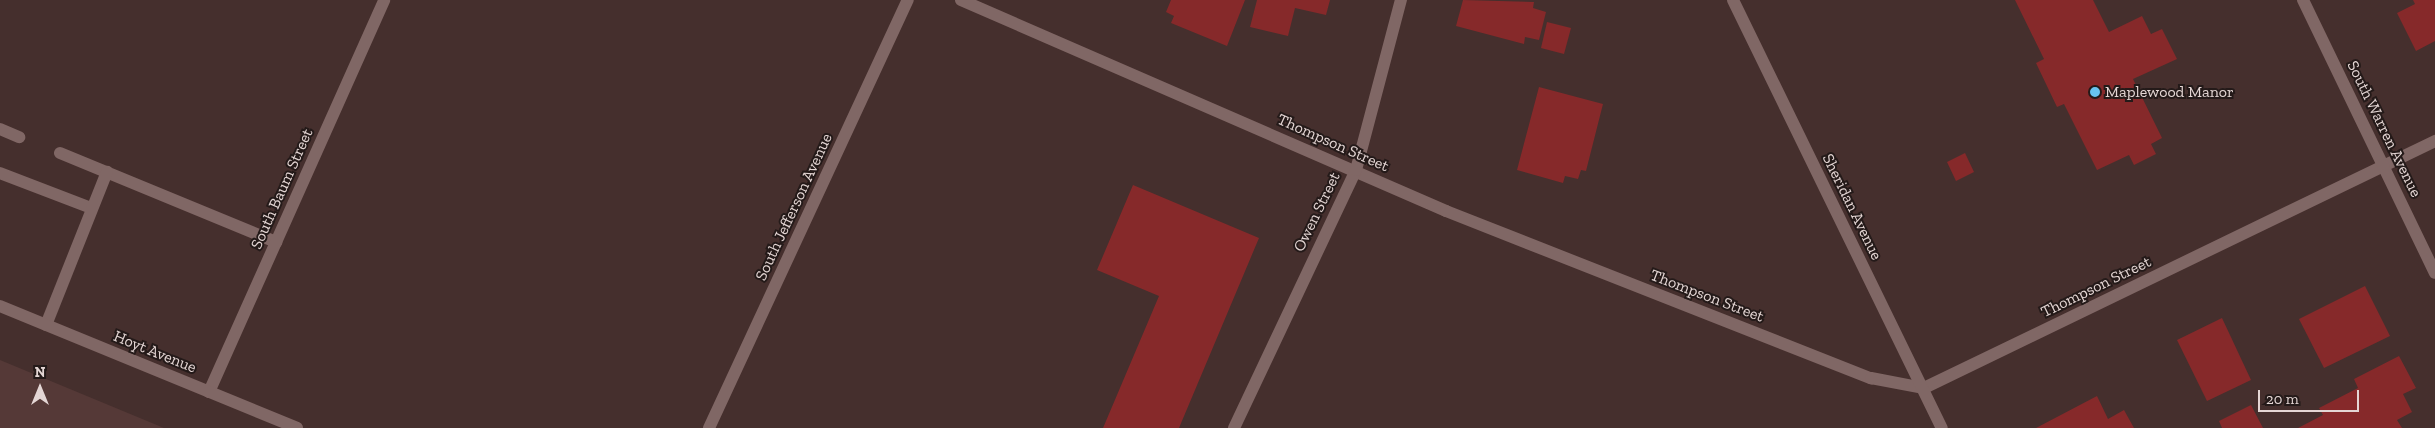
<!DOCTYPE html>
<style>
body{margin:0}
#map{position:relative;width:2435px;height:428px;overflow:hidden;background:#452f2d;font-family:"Zilla Slab",serif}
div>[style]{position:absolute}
.built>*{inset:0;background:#553937}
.building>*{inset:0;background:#86292a}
.service>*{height:12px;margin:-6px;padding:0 6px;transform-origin:6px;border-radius:6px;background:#806765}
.minor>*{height:12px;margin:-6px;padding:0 6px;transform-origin:6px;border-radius:6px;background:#806765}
.tertiary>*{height:12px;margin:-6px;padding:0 6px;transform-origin:6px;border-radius:6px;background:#806765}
.dots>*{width:14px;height:14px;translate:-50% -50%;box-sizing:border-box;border:2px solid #241a19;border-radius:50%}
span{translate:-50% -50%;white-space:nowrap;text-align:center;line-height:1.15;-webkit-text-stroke:4px #241a19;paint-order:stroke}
.poi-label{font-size:16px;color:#e4d6d4}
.left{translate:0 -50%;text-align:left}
.street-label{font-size:16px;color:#e4d6d4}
.north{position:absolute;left:15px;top:363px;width:50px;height:50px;-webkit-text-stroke:4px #241a19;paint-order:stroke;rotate:0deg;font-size:14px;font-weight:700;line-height:20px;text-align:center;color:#e4d6d4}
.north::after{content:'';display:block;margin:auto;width:18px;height:22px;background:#e4d6d4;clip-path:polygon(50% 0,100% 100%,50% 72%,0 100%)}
.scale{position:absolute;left:2258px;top:390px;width:101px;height:22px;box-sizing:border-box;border:2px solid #e4d6d4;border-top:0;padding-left:6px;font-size:15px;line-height:18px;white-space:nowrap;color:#e4d6d4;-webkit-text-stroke:4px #241a19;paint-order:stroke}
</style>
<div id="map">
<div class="built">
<div style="clip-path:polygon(0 360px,164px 428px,0 428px)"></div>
</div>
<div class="building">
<div style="clip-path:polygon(1171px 0,1245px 0,1227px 46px,1171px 23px,1174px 16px,1166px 12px)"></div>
<div style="clip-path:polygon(1257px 0,1330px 0,1326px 15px,1295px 8px,1288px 36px,1250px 27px)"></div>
<div style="clip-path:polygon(1463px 0,1534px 2px,1533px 8px,1546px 12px,1539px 40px,1525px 37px,1524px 44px,1456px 26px)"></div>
<div style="clip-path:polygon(2015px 0,2093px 0,2109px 32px,2142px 16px,2151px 34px,2162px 29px,2177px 59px,2133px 79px,2162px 138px,2151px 144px,2156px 154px,2134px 165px,2129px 155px,2097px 170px,2064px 104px,2057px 107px,2036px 63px,2044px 59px)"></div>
<div style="clip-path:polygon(2413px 0,2435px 0,2435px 41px,2416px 51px,2397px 13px,2415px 4px)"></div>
<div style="clip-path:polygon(1547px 22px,1571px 28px,1564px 54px,1541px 48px)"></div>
<div style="clip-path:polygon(1539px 87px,1603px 104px,1586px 171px,1581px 170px,1578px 179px,1565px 176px,1563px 183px,1517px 170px)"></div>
<div style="clip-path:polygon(1965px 153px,1974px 172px,1956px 181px,1947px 162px)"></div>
<div style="clip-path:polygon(1133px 185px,1259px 238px,1179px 428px,1103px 428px,1159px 296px,1097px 270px)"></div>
<div style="clip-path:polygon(2365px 286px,2390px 336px,2324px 368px,2299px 319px)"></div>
<div style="clip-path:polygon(2222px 318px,2251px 380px,2207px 401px,2177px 340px)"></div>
<div style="clip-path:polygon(2399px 356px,2416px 388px,2403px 394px,2412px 412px,2397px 420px,2402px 428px,2298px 428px,2323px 415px,2319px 408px,2358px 388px,2354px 379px)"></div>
<div style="clip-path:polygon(2097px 396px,2108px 419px,2124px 410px,2134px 428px,2036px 428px)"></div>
<div style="clip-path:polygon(2251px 405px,2263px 428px,2222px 428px,2219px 421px)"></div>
</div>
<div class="service">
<div style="left:0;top:129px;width:21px;rotate:23deg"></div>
<div style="left:60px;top:153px;width:234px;rotate:22.4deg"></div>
<div style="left:0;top:173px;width:97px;rotate:21deg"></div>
<div style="left:46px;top:325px;width:165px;rotate:-68.3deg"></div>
</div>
<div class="minor">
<div style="left:961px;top:0;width:529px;rotate:23.51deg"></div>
<div style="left:1446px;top:211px;width:457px;rotate:21.5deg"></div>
<div style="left:1871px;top:378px;width:54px;rotate:10.7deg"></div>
<div style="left:1924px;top:388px;width:568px;rotate:-25.8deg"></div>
<div style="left:1733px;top:0;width:476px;rotate:64deg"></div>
<div style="left:2303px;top:0;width:303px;rotate:64.2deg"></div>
<div style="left:209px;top:392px;width:429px;rotate:-65.9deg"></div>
</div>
<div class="tertiary">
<div style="left:0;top:306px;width:321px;rotate:22.3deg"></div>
<div style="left:709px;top:428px;width:472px;rotate:-65.1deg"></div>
<div style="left:1234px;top:428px;width:285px;rotate:-64.7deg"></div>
<div style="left:1356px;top:170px;width:176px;rotate:-75.2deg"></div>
</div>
<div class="dots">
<div style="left:2095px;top:92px;background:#68c4f0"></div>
</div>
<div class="poi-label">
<span class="left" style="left:2105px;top:92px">Maplewood Manor</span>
</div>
<div class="street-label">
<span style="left:2384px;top:129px;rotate:64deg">South Warren Avenue</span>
<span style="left:1333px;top:143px;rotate:24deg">Thompson Street</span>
<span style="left:282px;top:189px;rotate:-66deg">South Baum Street</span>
<span style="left:794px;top:207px;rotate:-65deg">South Jefferson Avenue</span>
<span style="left:1852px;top:207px;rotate:64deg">Sheridan Avenue</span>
<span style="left:1317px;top:212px;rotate:-64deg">Owen Street</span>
<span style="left:2096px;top:287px;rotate:-26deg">Thompson Street</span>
<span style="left:1707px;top:296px;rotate:21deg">Thompson Street</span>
<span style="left:155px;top:352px;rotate:22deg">Hoyt Avenue</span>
</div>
<div class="north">N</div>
<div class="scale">20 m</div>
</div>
